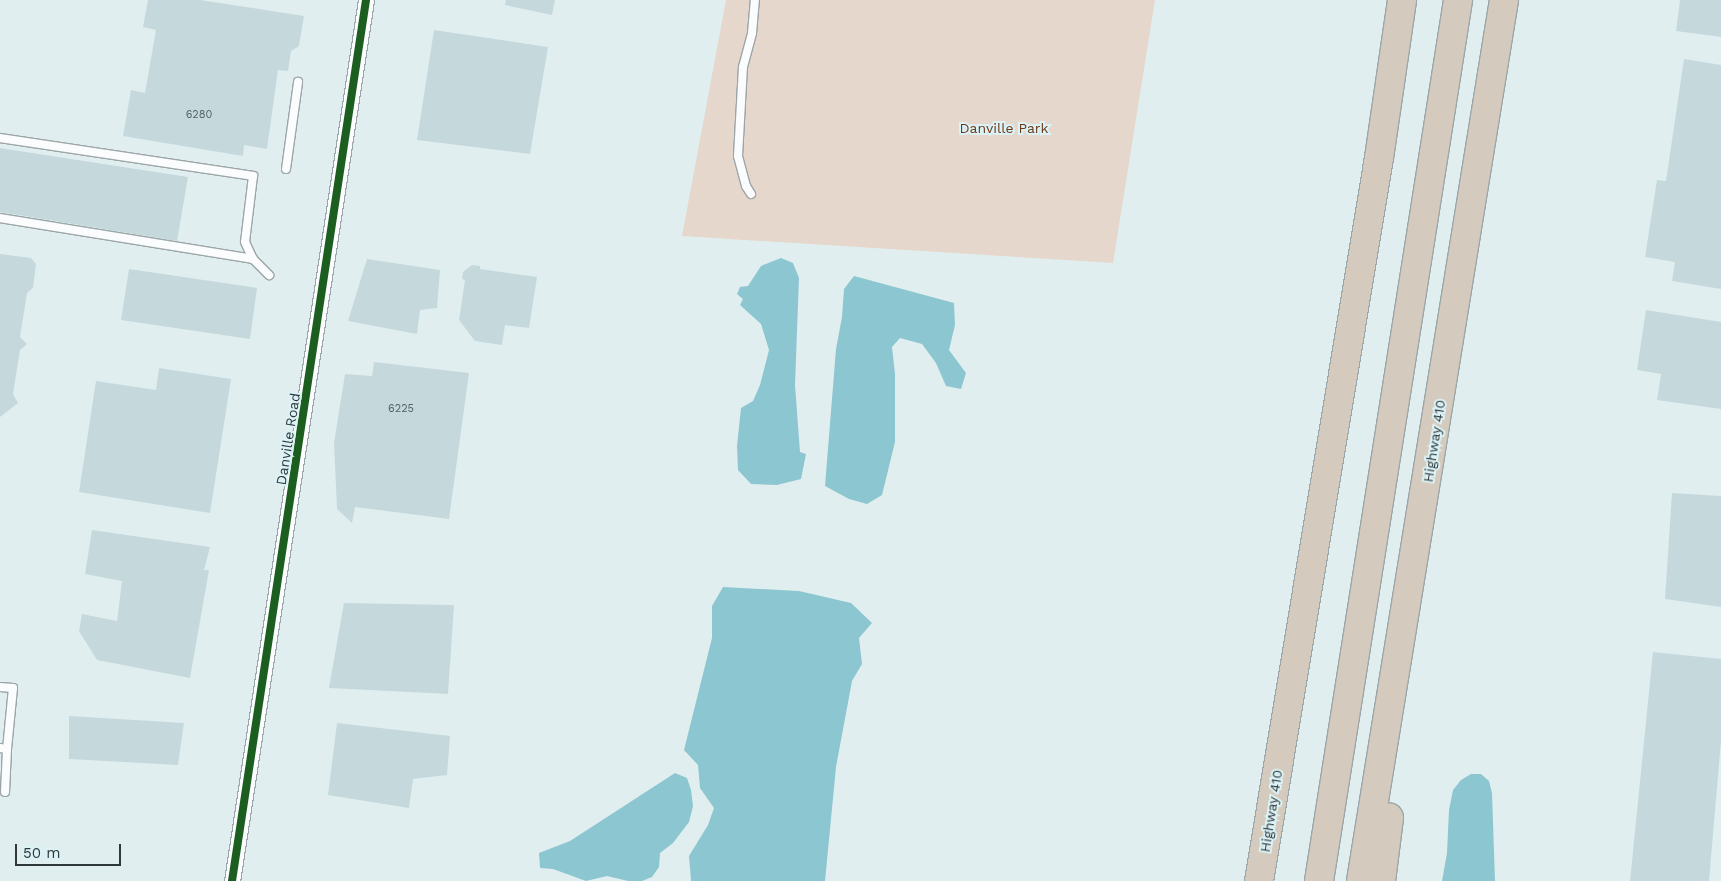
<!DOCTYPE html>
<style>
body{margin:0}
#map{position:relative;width:1721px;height:881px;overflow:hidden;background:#e1eef0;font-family:"Work Sans",sans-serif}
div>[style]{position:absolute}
.green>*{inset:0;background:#e5d7cc}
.water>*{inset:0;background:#8cc6d0}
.building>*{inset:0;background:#c5d9dd}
.roads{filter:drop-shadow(1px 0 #9ca5a7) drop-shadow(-1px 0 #9ca5a7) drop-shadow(0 1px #9ca5a7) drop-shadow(0 -1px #9ca5a7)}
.lane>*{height:8px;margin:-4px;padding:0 4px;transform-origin:4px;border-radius:4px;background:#fafcfd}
.street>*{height:15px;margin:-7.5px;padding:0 7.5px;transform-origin:7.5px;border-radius:7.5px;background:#fafcfd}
.highway>*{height:28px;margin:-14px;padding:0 14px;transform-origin:14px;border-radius:14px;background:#d5cabe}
.cycleway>*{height:8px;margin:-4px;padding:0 4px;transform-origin:4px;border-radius:4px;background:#1b5e20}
span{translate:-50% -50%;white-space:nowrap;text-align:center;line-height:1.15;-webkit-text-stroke:4px #dbf2f6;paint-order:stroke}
.number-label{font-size:11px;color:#566264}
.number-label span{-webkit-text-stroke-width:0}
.park-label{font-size:14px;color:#6d3a16}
.street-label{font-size:14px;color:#30393a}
.scale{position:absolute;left:15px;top:844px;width:106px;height:22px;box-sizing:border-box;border:2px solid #30393a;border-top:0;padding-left:6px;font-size:15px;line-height:18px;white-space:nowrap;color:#30393a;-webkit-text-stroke:4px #dbf2f6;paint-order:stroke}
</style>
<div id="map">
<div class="green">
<div style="clip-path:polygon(726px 0,1155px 0,1113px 263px,682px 236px)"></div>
</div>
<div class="water">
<div style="clip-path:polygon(781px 258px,793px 263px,799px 278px,795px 385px,800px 452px,806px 454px,801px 479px,777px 485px,751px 484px,738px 470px,737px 446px,741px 408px,753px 401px,760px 385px,769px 350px,761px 324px,740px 305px,743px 299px,737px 294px,740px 287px,748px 286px,761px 266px)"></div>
<div style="clip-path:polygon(854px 276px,954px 303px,955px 325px,949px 350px,966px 373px,961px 389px,946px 386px,936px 363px,922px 344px,900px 338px,892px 347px,895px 374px,895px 442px,882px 495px,867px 504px,849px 499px,825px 486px,836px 349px,842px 317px,844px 289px)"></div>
<div style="clip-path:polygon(723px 587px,799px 591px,851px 603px,872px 623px,859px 638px,862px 664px,852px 681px,836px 767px,825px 881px,691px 881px,689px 856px,708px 825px,714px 808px,700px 788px,698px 765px,684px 750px,712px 638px,712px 606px)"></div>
<div style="clip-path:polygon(675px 773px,687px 778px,691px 790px,693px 806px,689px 822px,673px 843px,660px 853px,659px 867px,652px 877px,642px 881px,628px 881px,607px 876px,586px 881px,553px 869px,540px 868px,539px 853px,570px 841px)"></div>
<div style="clip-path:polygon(1471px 774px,1481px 774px,1489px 781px,1492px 793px,1495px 881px,1442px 881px,1447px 853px,1449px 810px,1453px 790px,1461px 780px)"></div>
</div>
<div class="building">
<div style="clip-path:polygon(148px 0,200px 0,304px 16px,299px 46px,291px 51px,288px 71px,278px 70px,267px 149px,244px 145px,243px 156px,123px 136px,131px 90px,145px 93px,156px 30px,143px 27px)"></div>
<div style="clip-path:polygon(506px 0,555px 0,552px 15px,505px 5px)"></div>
<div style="clip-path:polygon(1680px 0,1721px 0,1721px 37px,1676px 31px)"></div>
<div style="clip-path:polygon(434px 30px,548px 47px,530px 154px,417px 140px)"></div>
<div style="clip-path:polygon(1684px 59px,1721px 65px,1721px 289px,1672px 281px,1675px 262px,1645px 257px,1657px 180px,1666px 181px)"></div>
<div style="clip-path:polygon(0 148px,188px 177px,177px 241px,0 212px)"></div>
<div style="clip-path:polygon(0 254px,31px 258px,36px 264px,33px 288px,27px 293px,20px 337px,27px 344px,20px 350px,13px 394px,18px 403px,0 417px)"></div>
<div style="clip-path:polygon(367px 259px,440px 270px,437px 308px,420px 310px,417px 334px,348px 321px)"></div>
<div style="clip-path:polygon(472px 265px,480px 266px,480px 269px,537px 277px,529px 328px,505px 325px,502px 345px,475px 341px,459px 320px,465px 280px,462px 279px,463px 272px)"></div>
<div style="clip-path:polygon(129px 269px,257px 288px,250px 339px,121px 320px)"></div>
<div style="clip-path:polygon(1646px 310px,1721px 322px,1721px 409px,1657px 400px,1661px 374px,1637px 370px)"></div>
<div style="clip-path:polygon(374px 362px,469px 373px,449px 519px,355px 507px,352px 523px,337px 509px,334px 443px,345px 374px,372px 376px)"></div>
<div style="clip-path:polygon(159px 368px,231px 379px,210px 513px,79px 492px,96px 381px,156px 390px)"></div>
<div style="clip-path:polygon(1672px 493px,1721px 496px,1721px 607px,1665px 599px)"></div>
<div style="clip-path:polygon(92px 530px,210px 547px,204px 570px,209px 570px,190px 678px,97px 660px,79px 631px,82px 614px,117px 621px,122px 581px,85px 574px)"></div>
<div style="clip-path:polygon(344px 603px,454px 605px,448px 694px,329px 688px)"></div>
<div style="clip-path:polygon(1653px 652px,1721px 659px,1721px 741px,1709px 881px,1630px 881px)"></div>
<div style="clip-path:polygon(69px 716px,184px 723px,178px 765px,69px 759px)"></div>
<div style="clip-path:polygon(337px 723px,450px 736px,447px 775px,413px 779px,409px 808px,328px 795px)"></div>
</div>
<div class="roads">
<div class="lane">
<div style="left:0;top:138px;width:256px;rotate:8.5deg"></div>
<div style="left:253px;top:176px;width:66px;rotate:96.9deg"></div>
<div style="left:245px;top:242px;width:19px;rotate:65deg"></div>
<div style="left:253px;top:259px;width:23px;rotate:45deg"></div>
<div style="left:286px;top:169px;width:88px;rotate:-82.1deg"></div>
<div style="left:751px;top:194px;width:9px;rotate:-122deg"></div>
<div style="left:746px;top:186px;width:31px;rotate:-105deg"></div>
<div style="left:738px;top:156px;width:89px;rotate:-86.8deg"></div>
<div style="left:743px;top:67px;width:35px;rotate:-75deg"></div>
<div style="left:752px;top:33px;width:33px;rotate:-85deg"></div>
<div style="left:0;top:218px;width:256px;rotate:9.2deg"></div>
<div style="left:0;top:687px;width:13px;rotate:4deg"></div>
<div style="left:13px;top:688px;width:61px;rotate:95.6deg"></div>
<div style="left:7px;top:749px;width:7px;rotate:-172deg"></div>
<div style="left:5px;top:792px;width:43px;rotate:-87.3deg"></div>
</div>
<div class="street">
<div style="left:232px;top:881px;width:891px;rotate:-81.35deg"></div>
</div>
<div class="highway">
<div style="left:1259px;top:881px;width:733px;rotate:-80.58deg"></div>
<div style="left:1379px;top:158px;width:160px;rotate:-81.7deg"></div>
<div style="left:1319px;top:881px;width:892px;rotate:-81.03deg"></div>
<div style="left:1361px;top:881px;width:893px;rotate:-80.78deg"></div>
<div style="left:1381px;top:881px;width:64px;rotate:-82.8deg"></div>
</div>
</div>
<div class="cycleway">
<div style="left:232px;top:881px;width:891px;rotate:-81.35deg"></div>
</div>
<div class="number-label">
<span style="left:199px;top:115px">6280</span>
<span style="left:401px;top:409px">6225</span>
</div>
<div class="park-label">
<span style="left:1004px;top:128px">Danville Park</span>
</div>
<div class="street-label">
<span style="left:288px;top:439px;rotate:-81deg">Danville Road</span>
<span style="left:1434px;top:441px;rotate:-81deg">Highway 410</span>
<span style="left:1271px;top:811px;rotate:-81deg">Highway 410</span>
</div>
<div class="scale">50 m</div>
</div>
